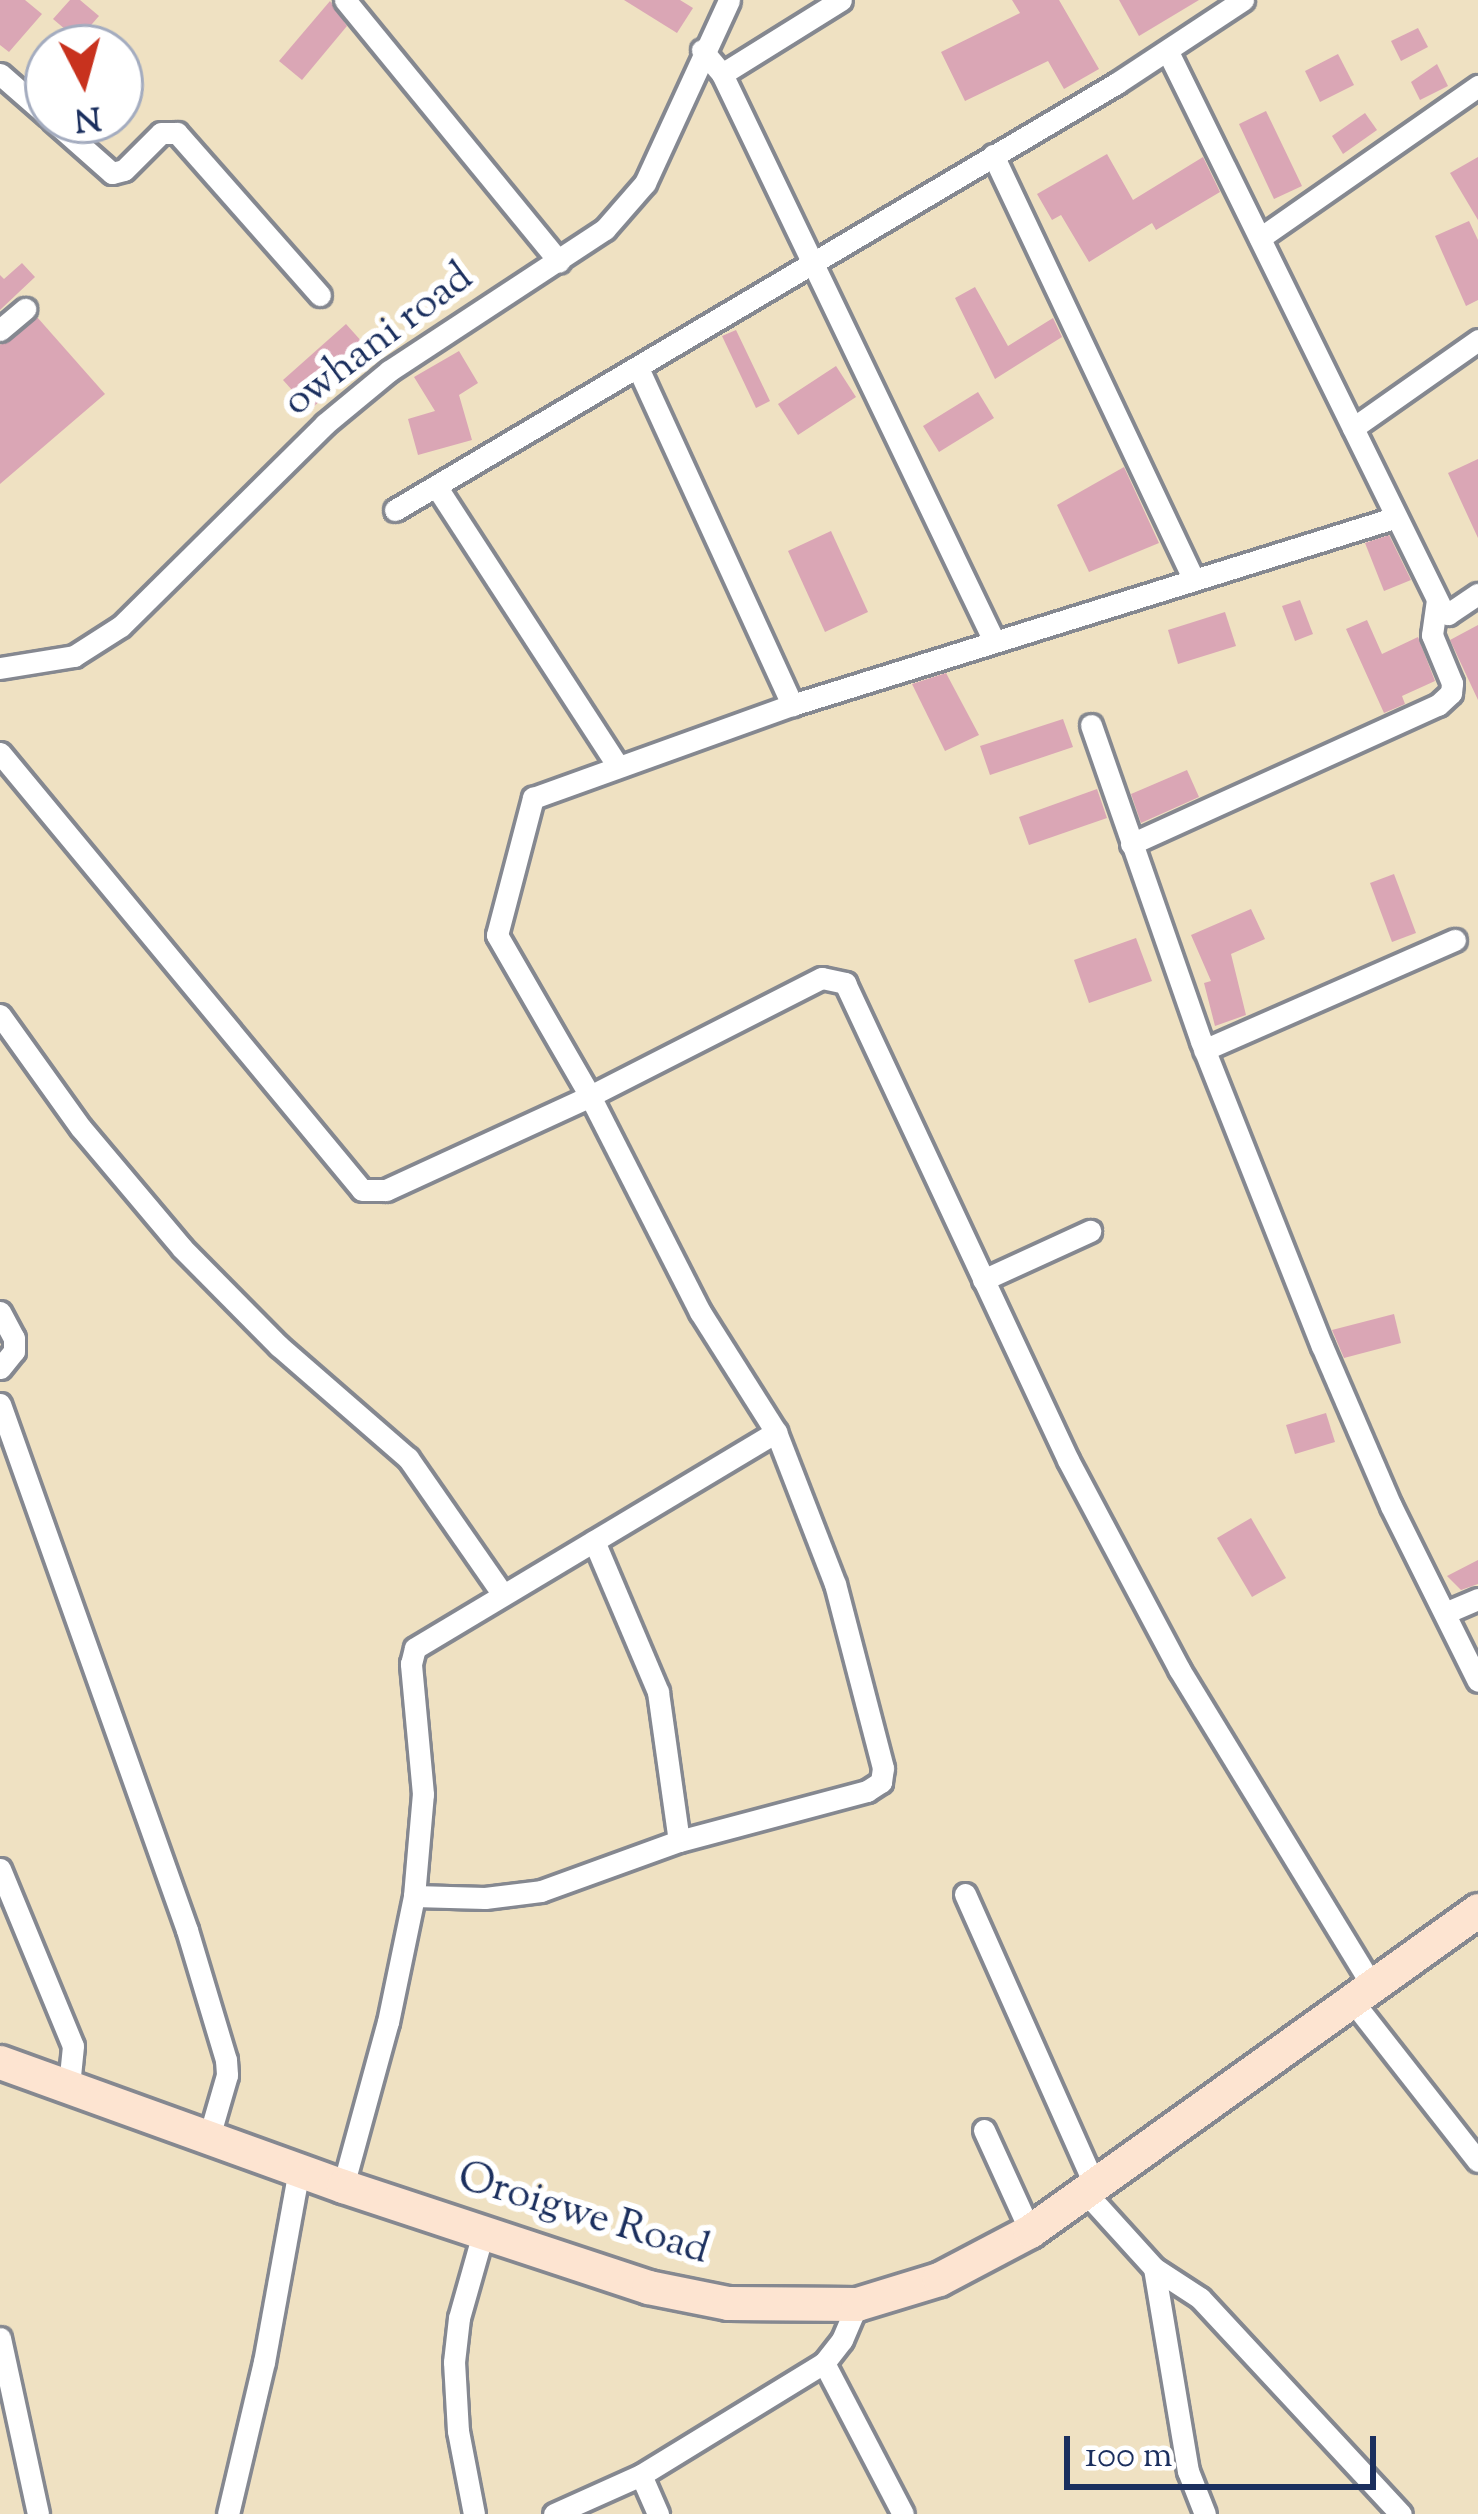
<!DOCTYPE html>
<style>
body{margin:0}
#map{position:relative;width:1478px;height:2514px;overflow:hidden;background:#efe1c2;font-family:"Sorts Mill Goudy",serif}
div>[style]{position:absolute}
.building>*{inset:0;background:#daa6b5}
.roads{filter:drop-shadow(3px 0 #858890) drop-shadow(-3px 0 #858890) drop-shadow(0 3px #858890) drop-shadow(0 -3px #858890)}
.street>*{height:21px;margin:-10.5px;padding:0 10.5px;transform-origin:10.5px;border-radius:10.5px;background:#fff}
.secondary>*{height:33px;margin:-16.5px;padding:0 16.5px;transform-origin:16.5px;border-radius:16.5px;background:#fde4d1}
span{translate:-50% -50%;white-space:nowrap;text-align:center;line-height:1.15;-webkit-text-stroke:12px #fff;paint-order:stroke}
.street-label{font-size:42px;color:#1b2f5e}
.north{position:absolute;left:24px;top:24px;width:120px;height:120px;box-sizing:border-box;background:#fff;border:3px solid #a4acbf;border-radius:50%;rotate:174deg;font-size:33px;font-weight:700;line-height:48px;text-align:center;color:#1b2f5e}
.north::after{content:'';display:block;margin:auto;width:42px;height:54px;background:#c8321e;clip-path:polygon(50% 0,100% 100%,50% 72%,0 100%)}
.scale{position:absolute;left:1064px;top:2436px;width:312px;height:54px;box-sizing:border-box;border:6px solid #1b2f5e;border-top:0;padding-left:15px;font-size:36px;line-height:42px;white-space:nowrap;color:#1b2f5e;-webkit-text-stroke:9px #fff;paint-order:stroke}
</style>
<div id="map">
<div class="building">
<div style="clip-path:polygon(0 0,25px 0,42px 14px,9px 52px,0 45px)"></div>
<div style="clip-path:polygon(70px 0,80px 0,99px 16px,78px 40px,53px 19px)"></div>
<div style="clip-path:polygon(624px 0,680px 0,693px 8px,677px 33px)"></div>
<div style="clip-path:polygon(1012px 0,1059px 0,1099px 69px,1064px 89px,1048px 61px,965px 101px,941px 52px,1020px 13px)"></div>
<div style="clip-path:polygon(1119px 0,1199px 0,1139px 36px)"></div>
<div style="clip-path:polygon(330px 1px,347px 26px,302px 80px,279px 61px)"></div>
<div style="clip-path:polygon(1418px 28px,1428px 47px,1401px 61px,1391px 41px)"></div>
<div style="clip-path:polygon(1338px 54px,1354px 85px,1320px 102px,1305px 71px)"></div>
<div style="clip-path:polygon(1437px 64px,1448px 86px,1420px 100px,1411px 82px)"></div>
<div style="clip-path:polygon(1266px 111px,1302px 186px,1274px 199px,1239px 124px)"></div>
<div style="clip-path:polygon(1365px 113px,1377px 130px,1343px 154px,1332px 136px)"></div>
<div style="clip-path:polygon(1107px 154px,1133px 200px,1203px 157px,1220px 192px,1156px 230px,1152px 223px,1089px 262px,1061px 215px,1052px 220px,1037px 194px)"></div>
<div style="clip-path:polygon(1478px 157px,1478px 220px,1450px 173px)"></div>
<div style="clip-path:polygon(1469px 221px,1478px 240px,1478px 300px,1466px 306px,1435px 236px)"></div>
<div style="clip-path:polygon(22px 263px,35px 277px,0 310px,0 275px,4px 279px)"></div>
<div style="clip-path:polygon(975px 287px,1008px 346px,1053px 318px,1062px 337px,995px 379px,955px 298px)"></div>
<div style="clip-path:polygon(37px 317px,105px 394px,0 484px,0 345px)"></div>
<div style="clip-path:polygon(346px 324px,372px 353px,310px 410px,283px 380px)"></div>
<div style="clip-path:polygon(736px 330px,770px 401px,756px 408px,722px 336px)"></div>
<div style="clip-path:polygon(459px 351px,478px 383px,459px 395px,472px 440px,418px 455px,408px 419px,435px 411px,414px 377px)"></div>
<div style="clip-path:polygon(836px 366px,856px 397px,798px 435px,778px 404px)"></div>
<div style="clip-path:polygon(978px 392px,994px 418px,939px 452px,923px 426px)"></div>
<div style="clip-path:polygon(1478px 459px,1478px 538px,1448px 473px)"></div>
<div style="clip-path:polygon(1124px 467px,1159px 543px,1089px 572px,1057px 505px)"></div>
<div style="clip-path:polygon(831px 531px,868px 612px,825px 632px,788px 551px)"></div>
<div style="clip-path:polygon(1389px 535px,1411px 580px,1384px 591px,1365px 543px)"></div>
<div style="clip-path:polygon(1300px 600px,1313px 634px,1295px 641px,1282px 606px)"></div>
<div style="clip-path:polygon(1225px 612px,1236px 646px,1178px 664px,1168px 630px)"></div>
<div style="clip-path:polygon(1367px 620px,1382px 654px,1418px 637px,1435px 681px,1402px 696px,1405px 704px,1384px 713px,1346px 629px)"></div>
<div style="clip-path:polygon(1478px 625px,1478px 700px,1450px 640px)"></div>
<div style="clip-path:polygon(946px 673px,979px 735px,945px 751px,912px 684px)"></div>
<div style="clip-path:polygon(1063px 719px,1073px 747px,990px 775px,980px 746px)"></div>
<div style="clip-path:polygon(1187px 770px,1199px 797px,1141px 823px,1131px 794px)"></div>
<div style="clip-path:polygon(1097px 789px,1107px 818px,1029px 845px,1019px 817px)"></div>
<div style="clip-path:polygon(1394px 874px,1416px 933px,1392px 942px,1370px 883px)"></div>
<div style="clip-path:polygon(1251px 909px,1265px 939px,1231px 954px,1246px 1015px,1215px 1026px,1204px 983px,1211px 981px,1191px 935px)"></div>
<div style="clip-path:polygon(1136px 938px,1152px 981px,1089px 1003px,1074px 960px)"></div>
<div style="clip-path:polygon(1394px 1314px,1401px 1343px,1344px 1358px,1332px 1330px)"></div>
<div style="clip-path:polygon(1326px 1413px,1335px 1442px,1295px 1454px,1286px 1425px)"></div>
<div style="clip-path:polygon(1251px 1518px,1286px 1578px,1252px 1597px,1217px 1538px)"></div>
<div style="clip-path:polygon(1478px 1560px,1478px 1584px,1461px 1590px,1447px 1576px)"></div>
</div>
<div class="roads">
<div class="street">
<div style="left:345px;top:0;width:338px;rotate:50.7deg"></div>
<div style="left:702px;top:50px;width:31px;rotate:50deg"></div>
<div style="left:722px;top:74px;width:629px;rotate:64.37deg"></div>
<div style="left:1168px;top:52px;width:623px;rotate:63.81deg"></div>
<div style="left:1443px;top:611px;width:6px;rotate:31deg"></div>
<div style="left:1448px;top:614px;width:36px;rotate:-34deg"></div>
<div style="left:0;top:74px;width:64px;rotate:41.2deg"></div>
<div style="left:722px;top:74px;width:140px;rotate:-31.9deg"></div>
<div style="left:52px;top:120px;width:80px;rotate:41.5deg"></div>
<div style="left:112px;top:173px;width:12px;rotate:-14deg"></div>
<div style="left:124px;top:170px;width:52px;rotate:-45deg"></div>
<div style="left:161px;top:133px;width:16px"></div>
<div style="left:177px;top:133px;width:216px;rotate:48.6deg"></div>
<div style="left:993px;top:155px;width:469px;rotate:64.7deg"></div>
<div style="left:1260px;top:238px;width:266px;rotate:-34.9deg"></div>
<div style="left:0;top:330px;width:33px;rotate:-40deg"></div>
<div style="left:638px;top:368px;width:371px;rotate:65.4deg"></div>
<div style="left:1353px;top:428px;width:153px;rotate:-35.1deg"></div>
<div style="left:436px;top:486px;width:334px;rotate:57deg"></div>
<div style="left:395px;top:510px;width:839px;rotate:-30.6deg"></div>
<div style="left:1117px;top:83px;width:151px;rotate:-33.4deg"></div>
<div style="left:0;top:668px;width:75px;rotate:-9.2deg"></div>
<div style="left:74px;top:656px;width:56px;rotate:-32.6deg"></div>
<div style="left:121px;top:626px;width:287px;rotate:-44.7deg"></div>
<div style="left:325px;top:424px;width:83px;rotate:-39.6deg"></div>
<div style="left:389px;top:371px;width:258px;rotate:-33.3deg"></div>
<div style="left:605px;top:229px;width:61px;rotate:-49deg"></div>
<div style="left:645px;top:183px;width:201px;rotate:-65.3deg"></div>
<div style="left:1091px;top:725px;width:335px;rotate:70.8deg"></div>
<div style="left:1201px;top:1041px;width:328px;rotate:68.4deg"></div>
<div style="left:1322px;top:1346px;width:174px;rotate:66.7deg"></div>
<div style="left:1391px;top:1506px;width:195px;rotate:63.6deg"></div>
<div style="left:0;top:753px;width:567px;rotate:50.36deg"></div>
<div style="left:362px;top:1190px;width:24px"></div>
<div style="left:386px;top:1190px;width:225px;rotate:-24.7deg"></div>
<div style="left:590px;top:1096px;width:260px;rotate:-27deg"></div>
<div style="left:822px;top:978px;width:24px;rotate:12deg"></div>
<div style="left:845px;top:983px;width:527px;rotate:64.94deg"></div>
<div style="left:1068px;top:1460px;width:237px;rotate:62deg"></div>
<div style="left:1179px;top:1669px;width:369px;rotate:58.6deg"></div>
<div style="left:1131px;top:844px;width:337px;rotate:-24.4deg"></div>
<div style="left:1438px;top:705px;width:18px;rotate:-43deg"></div>
<div style="left:1451px;top:693px;width:10px;rotate:-84deg"></div>
<div style="left:1452px;top:683px;width:52px;rotate:-112.6deg"></div>
<div style="left:1432px;top:635px;width:35px;rotate:-82deg"></div>
<div style="left:0;top:1015px;width:139px;rotate:54.4deg"></div>
<div style="left:81px;top:1128px;width:157px;rotate:49.9deg"></div>
<div style="left:182px;top:1248px;width:138px;rotate:45.3deg"></div>
<div style="left:279px;top:1346px;width:171px;rotate:41deg"></div>
<div style="left:408px;top:1458px;width:163px;rotate:55.2deg"></div>
<div style="left:1204px;top:1050px;width:274px;rotate:-23.7deg"></div>
<div style="left:983px;top:1280px;width:118px;rotate:-24.6deg"></div>
<div style="left:0;top:1312px;width:30px;rotate:62deg"></div>
<div style="left:14px;top:1338px;width:13px;rotate:90deg"></div>
<div style="left:14px;top:1351px;width:22px;rotate:129deg"></div>
<div style="left:0;top:1404px;width:558px;rotate:70.43deg"></div>
<div style="left:187px;top:1930px;width:136px;rotate:73.3deg"></div>
<div style="left:226px;top:2060px;width:15px;rotate:86deg"></div>
<div style="left:227px;top:2075px;width:65px;rotate:106.2deg"></div>
<div style="left:594px;top:1541px;width:164px;rotate:67deg"></div>
<div style="left:658px;top:1692px;width:150px;rotate:82deg"></div>
<div style="left:1445px;top:1613px;width:36px;rotate:-23deg"></div>
<div style="left:0;top:1869px;width:191px;rotate:67.6deg"></div>
<div style="left:73px;top:2046px;width:40px;rotate:95.7deg"></div>
<div style="left:965px;top:1894px;width:320px;rotate:66deg"></div>
<div style="left:414px;top:1896px;width:71px;rotate:1.6deg"></div>
<div style="left:485px;top:1898px;width:56px;rotate:-7.1deg"></div>
<div style="left:541px;top:1891px;width:147px;rotate:-19.9deg"></div>
<div style="left:679px;top:1841px;width:195px;rotate:-14.9deg"></div>
<div style="left:867px;top:1791px;width:17px;rotate:-33deg"></div>
<div style="left:881px;top:1782px;width:14px;rotate:-82deg"></div>
<div style="left:883px;top:1768px;width:190px;rotate:-104.6deg"></div>
<div style="left:835px;top:1584px;width:163px;rotate:-111.2deg"></div>
<div style="left:776px;top:1432px;width:142px;rotate:-122.3deg"></div>
<div style="left:700px;top:1312px;width:242px;rotate:-117deg"></div>
<div style="left:590px;top:1096px;width:186px;rotate:-120deg"></div>
<div style="left:497px;top:935px;width:142px;rotate:-75.3deg"></div>
<div style="left:533px;top:798px;width:275px;rotate:-19.8deg"></div>
<div style="left:792px;top:705px;width:630px;rotate:-17.26deg"></div>
<div style="left:1350px;top:1998px;width:207px;rotate:51.9deg"></div>
<div style="left:984px;top:2130px;width:111px;rotate:65.5deg"></div>
<div style="left:343px;top:2186px;width:170px;rotate:-74.7deg"></div>
<div style="left:388px;top:2022px;width:129px;rotate:-78.3deg"></div>
<div style="left:414px;top:1896px;width:102px;rotate:-85deg"></div>
<div style="left:423px;top:1794px;width:131px;rotate:-95.3deg"></div>
<div style="left:411px;top:1664px;width:16px;rotate:-76deg"></div>
<div style="left:415px;top:1648px;width:421px;rotate:-30.9deg"></div>
<div style="left:1086px;top:2193px;width:101px;rotate:47.8deg"></div>
<div style="left:1154px;top:2268px;width:55px;rotate:33.1deg"></div>
<div style="left:1200px;top:2298px;width:295px;rotate:47.1deg"></div>
<div style="left:1154px;top:2268px;width:206px;rotate:80.5deg"></div>
<div style="left:1188px;top:2471px;width:46px;rotate:68.4deg"></div>
<div style="left:0;top:2338px;width:180px;rotate:77.8deg"></div>
<div style="left:824px;top:2363px;width:170px;rotate:62.4deg"></div>
<div style="left:641px;top:2475px;width:43px;rotate:66.4deg"></div>
<div style="left:228px;top:2514px;width:156px;rotate:-76.7deg"></div>
<div style="left:264px;top:2362px;width:195px;rotate:-79.7deg"></div>
<div style="left:474px;top:2514px;width:85px;rotate:-100.9deg"></div>
<div style="left:458px;top:2431px;width:69px;rotate:-93.3deg"></div>
<div style="left:454px;top:2362px;width:44px;rotate:-83.5deg"></div>
<div style="left:459px;top:2318px;width:88px;rotate:-74.2deg"></div>
<div style="left:554px;top:2514px;width:95px;rotate:-24.1deg"></div>
<div style="left:641px;top:2475px;width:215px;rotate:-31.5deg"></div>
<div style="left:824px;top:2363px;width:29px;rotate:-52deg"></div>
<div style="left:842px;top:2340px;width:39px;rotate:-67deg"></div>
</div>
<div class="secondary">
<div style="left:0;top:2062px;width:365px;rotate:19.9deg"></div>
<div style="left:343px;top:2186px;width:321px;rotate:18.3deg"></div>
<div style="left:648px;top:2287px;width:82px;rotate:11.3deg"></div>
<div style="left:728px;top:2303px;width:129px;rotate:0.4deg"></div>
<div style="left:857px;top:2304px;width:86px;rotate:-17deg"></div>
<div style="left:939px;top:2279px;width:103px;rotate:-27.8deg"></div>
<div style="left:1030px;top:2231px;width:551px;rotate:-35.62deg"></div>
</div>
</div>
<div class="street-label">
<span style="left:379px;top:341px;rotate:-37deg">owhani road</span>
<span style="left:583px;top:2215px;rotate:17deg">Oroigwe Road</span>
</div>
<div class="north">N</div>
<div class="scale">100 m</div>
</div>
